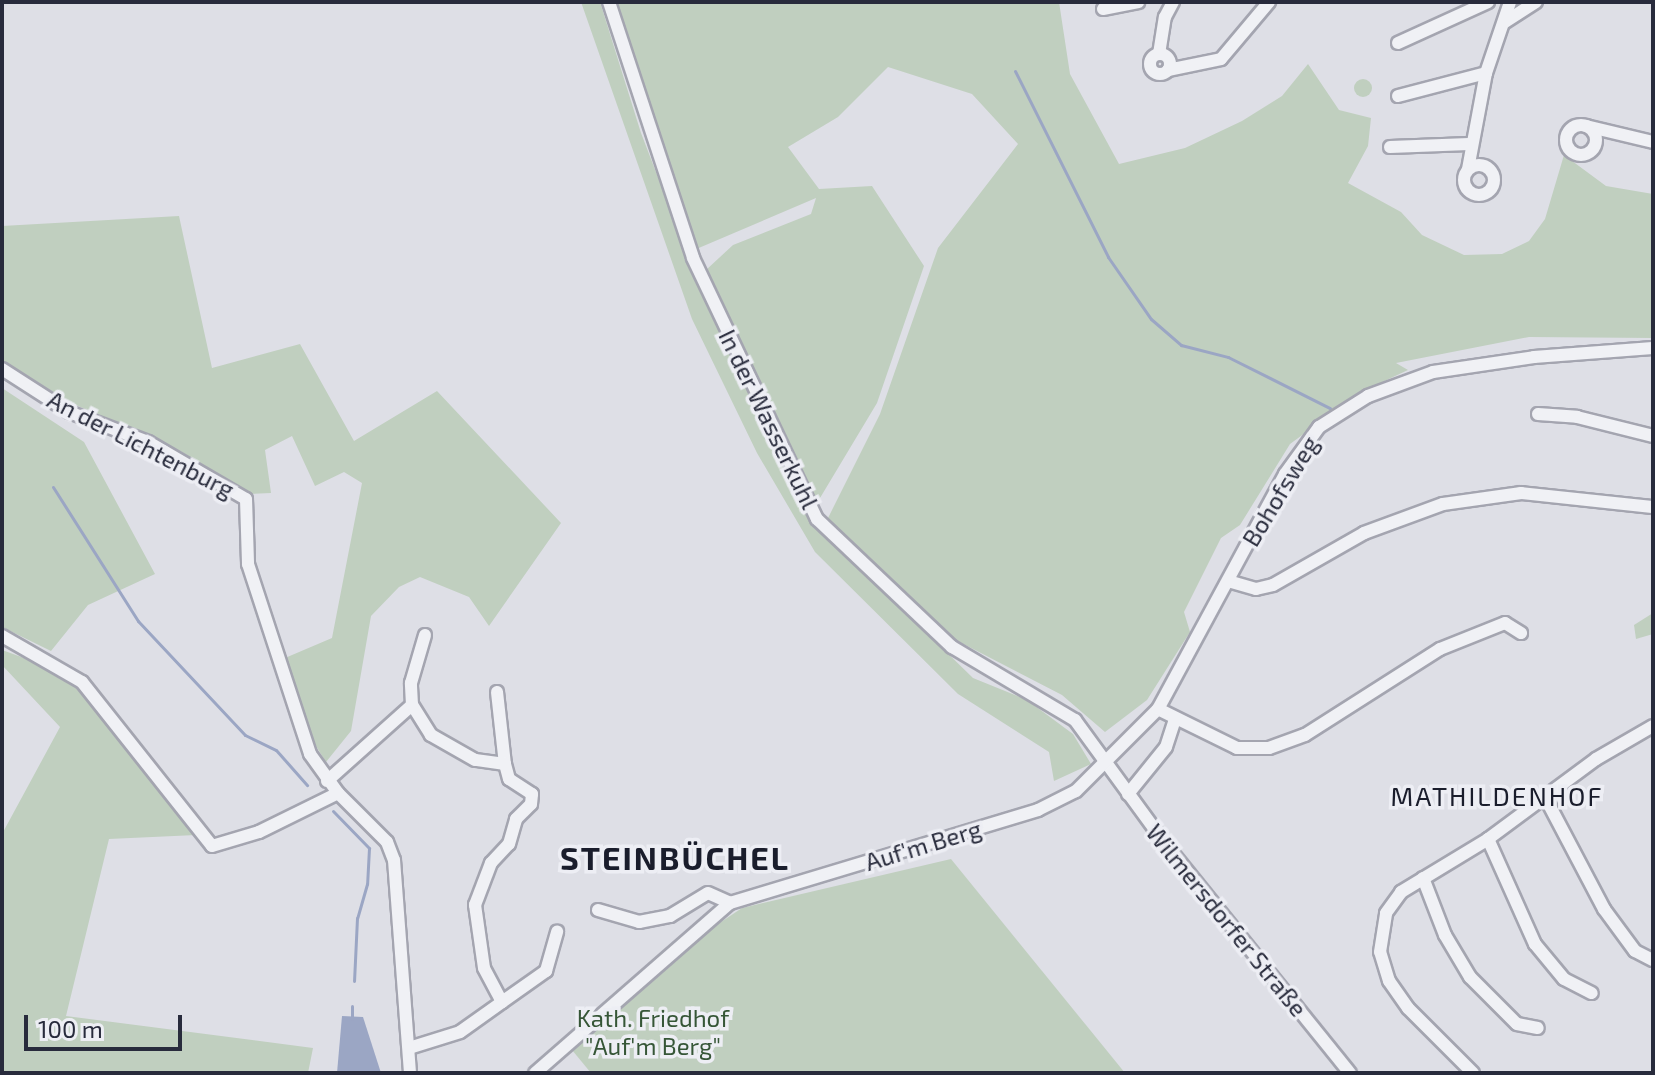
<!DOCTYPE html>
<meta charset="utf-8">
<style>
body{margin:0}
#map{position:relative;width:1655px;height:1075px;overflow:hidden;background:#dedfe6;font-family:"Exo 2",sans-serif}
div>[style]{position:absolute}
.green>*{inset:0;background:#c0cfbf}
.round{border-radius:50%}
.water>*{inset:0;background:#9ba6c4}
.stream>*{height:3px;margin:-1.5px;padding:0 1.5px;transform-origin:1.5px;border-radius:1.5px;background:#9ba6c4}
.roads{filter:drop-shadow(2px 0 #a4a5b0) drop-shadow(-2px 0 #a4a5b0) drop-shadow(0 2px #a4a5b0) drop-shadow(0 -2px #a4a5b0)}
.minor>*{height:12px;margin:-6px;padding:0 6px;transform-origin:6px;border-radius:6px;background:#f0f1f5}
.minor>.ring{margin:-6px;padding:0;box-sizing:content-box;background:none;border:12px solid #f0f1f5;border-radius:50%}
span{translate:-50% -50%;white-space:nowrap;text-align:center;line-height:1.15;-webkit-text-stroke:7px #edeef4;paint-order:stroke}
.street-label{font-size:24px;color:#282b3c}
.park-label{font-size:24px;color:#365637}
.neighbourhood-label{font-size:26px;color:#1a1d2c;letter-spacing:2px}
.district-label{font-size:32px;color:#1a1d2c;font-weight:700;letter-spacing:2px}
.frame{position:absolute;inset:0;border:4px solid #282b3c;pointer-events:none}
.scale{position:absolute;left:24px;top:1015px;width:158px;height:36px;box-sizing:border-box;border:4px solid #282b3c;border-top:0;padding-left:10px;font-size:24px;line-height:28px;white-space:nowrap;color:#282b3c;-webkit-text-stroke:6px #edeef4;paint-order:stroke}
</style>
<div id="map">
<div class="green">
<div style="clip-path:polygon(581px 2px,600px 2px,641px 133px,709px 310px,812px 521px,973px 678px,1027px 700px,1073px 734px,1091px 764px,1054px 781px,1049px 752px,958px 694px,815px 552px,757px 453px,692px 319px)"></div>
<div style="clip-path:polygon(614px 2px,1059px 2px,1070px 74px,1119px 164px,1185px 148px,1242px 121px,1282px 96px,1308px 64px,1339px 110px,1371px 118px,1368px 146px,1348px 183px,1401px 212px,1422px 235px,1464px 255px,1502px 254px,1529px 241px,1545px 219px,1564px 155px,1606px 186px,1653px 194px,1653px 338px,1529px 337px,1396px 363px,1408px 370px,1361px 392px,1290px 444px,1240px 525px,1221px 538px,1184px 612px,1190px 632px,1147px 700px,1105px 732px,1062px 695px,950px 637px,827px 520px,880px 414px,938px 248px,1018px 144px,972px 94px,888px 67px,838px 117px,788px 147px,819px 189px,872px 186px,924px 266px,877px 403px,817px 503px,706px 270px,733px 245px,811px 214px,816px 198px,694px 250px)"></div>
<div class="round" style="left:1354px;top:79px;width:18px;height:18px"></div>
<div style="clip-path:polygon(179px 216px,212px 368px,300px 344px,354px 441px,437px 391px,561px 523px,489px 626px,469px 597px,420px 577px,399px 587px,371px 616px,351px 731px,326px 762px,307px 732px,285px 658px,332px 638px,362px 483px,344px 472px,315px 486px,292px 436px,265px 450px,271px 493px,248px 494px,182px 452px,69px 402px,2px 360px,2px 226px)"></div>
<div style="clip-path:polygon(2px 388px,84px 442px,155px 574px,88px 605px,51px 651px,2px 627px)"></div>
<div style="clip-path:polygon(1653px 613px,1653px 634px,1636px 639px,1634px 625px)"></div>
<div style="clip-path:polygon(2px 650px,38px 663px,81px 690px,196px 835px,109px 839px,66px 1016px,313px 1048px,308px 1073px,2px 1073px,2px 834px,60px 727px,2px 665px)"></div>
<div style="clip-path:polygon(951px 859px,1125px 1073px,591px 1073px,572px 1050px,706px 932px,742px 908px)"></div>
</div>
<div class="water">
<div style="clip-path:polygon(342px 1016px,363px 1017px,381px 1073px,337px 1073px)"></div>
</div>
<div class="stream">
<div style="left:1015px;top:71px;width:208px;rotate:63.4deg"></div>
<div style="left:1108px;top:257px;width:75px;rotate:55.3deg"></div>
<div style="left:1151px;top:319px;width:40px;rotate:41deg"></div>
<div style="left:1181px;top:345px;width:49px;rotate:14.3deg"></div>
<div style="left:1228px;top:357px;width:114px;rotate:26.6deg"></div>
<div style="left:53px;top:487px;width:159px;rotate:57.6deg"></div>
<div style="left:138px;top:621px;width:156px;rotate:46.8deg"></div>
<div style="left:245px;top:735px;width:34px;rotate:26deg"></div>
<div style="left:276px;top:750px;width:47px;rotate:48.5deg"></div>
<div style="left:333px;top:811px;width:52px;rotate:45.8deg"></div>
<div style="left:369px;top:848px;width:36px;rotate:93deg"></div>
<div style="left:367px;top:884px;width:35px;rotate:106deg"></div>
<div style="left:357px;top:918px;width:63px;rotate:92.7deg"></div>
<div style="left:352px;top:1006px;width:13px;rotate:90deg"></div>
</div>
<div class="roads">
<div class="minor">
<div style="left:609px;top:2px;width:269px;rotate:71.8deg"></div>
<div style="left:693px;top:258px;width:289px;rotate:64.6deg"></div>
<div style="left:817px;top:519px;width:186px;rotate:43.5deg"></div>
<div style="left:952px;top:647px;width:143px;rotate:30.7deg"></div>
<div style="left:1075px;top:720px;width:155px;rotate:53.9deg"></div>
<div style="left:1166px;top:845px;width:293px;rotate:51.1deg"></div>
<div style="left:1103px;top:9px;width:36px;rotate:-11deg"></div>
<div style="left:1505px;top:22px;width:37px;rotate:-33deg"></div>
<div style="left:1398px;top:43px;width:99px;rotate:-24.5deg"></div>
<div class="ring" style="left:1150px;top:54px;width:8px;height:8px"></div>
<div style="left:1159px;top:54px;width:37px;rotate:-81deg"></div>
<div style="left:1165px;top:17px;width:17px;rotate:-62deg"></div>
<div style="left:1168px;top:70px;width:54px;rotate:-11.7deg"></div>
<div style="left:1221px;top:59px;width:75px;rotate:-49.9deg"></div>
<div style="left:1398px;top:96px;width:91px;rotate:-14.6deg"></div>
<div class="ring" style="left:1566px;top:125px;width:18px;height:18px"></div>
<div style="left:1586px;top:126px;width:69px;rotate:13.4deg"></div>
<div style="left:1390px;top:147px;width:79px;rotate:-2.2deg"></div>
<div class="ring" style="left:1464px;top:165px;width:18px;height:18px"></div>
<div style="left:1468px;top:169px;width:98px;rotate:-79.4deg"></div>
<div style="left:1486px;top:73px;width:75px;rotate:-71.3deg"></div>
<div style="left:2px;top:369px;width:80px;rotate:32.7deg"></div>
<div style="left:69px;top:412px;width:85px;rotate:20.8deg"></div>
<div style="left:148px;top:442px;width:113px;rotate:30.2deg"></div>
<div style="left:246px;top:499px;width:65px;rotate:88.2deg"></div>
<div style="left:248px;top:564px;width:200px;rotate:71.9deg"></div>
<div style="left:310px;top:754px;width:48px;rotate:54.3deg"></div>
<div style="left:338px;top:793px;width:69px;rotate:45deg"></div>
<div style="left:387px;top:842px;width:19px;rotate:69deg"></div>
<div style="left:394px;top:860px;width:214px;rotate:85.7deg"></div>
<div style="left:1538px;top:414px;width:39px;rotate:4deg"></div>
<div style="left:1577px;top:417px;width:78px;rotate:14deg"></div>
<div style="left:1228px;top:581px;width:29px;rotate:16deg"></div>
<div style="left:1256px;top:589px;width:17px;rotate:-13deg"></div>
<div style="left:1273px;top:585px;width:105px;rotate:-29.7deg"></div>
<div style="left:1364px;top:533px;width:84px;rotate:-20.2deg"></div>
<div style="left:1443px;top:504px;width:79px;rotate:-8deg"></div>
<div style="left:1521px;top:493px;width:133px;rotate:6.1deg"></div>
<div style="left:2px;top:636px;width:92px;rotate:29.9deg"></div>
<div style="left:82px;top:682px;width:209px;rotate:51.6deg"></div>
<div style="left:212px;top:846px;width:49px;rotate:-16.6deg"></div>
<div style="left:259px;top:832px;width:88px;rotate:-26.3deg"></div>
<div style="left:497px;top:692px;width:72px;rotate:83.7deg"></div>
<div style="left:1158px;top:709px;width:88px;rotate:26.3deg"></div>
<div style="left:1237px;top:748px;width:32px"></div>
<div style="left:1269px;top:748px;width:38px;rotate:-20deg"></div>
<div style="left:1305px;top:735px;width:160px;rotate:-32.5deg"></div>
<div style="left:1440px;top:649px;width:70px;rotate:-21.8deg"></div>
<div style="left:1505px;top:623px;width:19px;rotate:32deg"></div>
<div style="left:327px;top:781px;width:114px;rotate:-41.8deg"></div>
<div style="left:1128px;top:794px;width:60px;rotate:-51deg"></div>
<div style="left:1166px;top:747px;width:29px;rotate:-72deg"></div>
<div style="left:1545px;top:797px;width:127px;rotate:62.2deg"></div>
<div style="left:1604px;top:909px;width:52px;rotate:53.6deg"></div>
<div style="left:1635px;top:951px;width:20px;rotate:27deg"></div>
<div style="left:1488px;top:839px;width:115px;rotate:65.9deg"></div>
<div style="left:1535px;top:944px;width:45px;rotate:50.4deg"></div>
<div style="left:1564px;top:979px;width:31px;rotate:27deg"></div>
<div style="left:1423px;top:878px;width:61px;rotate:68.9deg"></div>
<div style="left:1445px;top:935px;width:49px;rotate:59.2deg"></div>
<div style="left:1470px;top:977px;width:66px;rotate:45deg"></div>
<div style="left:1517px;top:1024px;width:21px;rotate:11deg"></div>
<div style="left:598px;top:910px;width:43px;rotate:16.3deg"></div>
<div style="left:639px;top:922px;width:32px;rotate:-11deg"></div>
<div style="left:670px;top:916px;width:44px;rotate:-31.2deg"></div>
<div style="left:708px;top:893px;width:24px;rotate:24deg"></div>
<div style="left:502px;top:1002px;width:54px;rotate:-35.2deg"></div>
<div style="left:546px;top:971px;width:41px;rotate:-74.2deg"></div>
<div style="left:409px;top:1048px;width:53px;rotate:-17.4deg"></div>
<div style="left:460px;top:1032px;width:52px;rotate:-35.5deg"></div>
<div style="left:502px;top:1002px;width:38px;rotate:-118deg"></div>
<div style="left:484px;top:968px;width:64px;rotate:-98.1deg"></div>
<div style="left:475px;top:905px;width:45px;rotate:-69.1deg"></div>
<div style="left:491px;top:863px;width:26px;rotate:-47deg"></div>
<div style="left:509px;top:844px;width:26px;rotate:-74deg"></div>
<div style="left:516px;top:819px;width:21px;rotate:-45deg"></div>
<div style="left:531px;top:804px;width:10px;rotate:-84deg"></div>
<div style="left:532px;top:794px;width:27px;rotate:-147deg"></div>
<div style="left:509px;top:779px;width:16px;rotate:-105deg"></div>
<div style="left:505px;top:764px;width:30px;rotate:-172deg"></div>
<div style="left:475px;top:760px;width:51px;rotate:-150.4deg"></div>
<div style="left:431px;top:735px;width:36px;rotate:-122deg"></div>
<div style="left:412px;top:705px;width:22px;rotate:-93deg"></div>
<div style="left:411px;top:683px;width:50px;rotate:-73.7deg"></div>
<div style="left:535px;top:1073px;width:259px;rotate:-41.1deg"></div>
<div style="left:730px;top:903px;width:322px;rotate:-16.8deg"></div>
<div style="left:1038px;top:810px;width:42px;rotate:-26.6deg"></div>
<div style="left:1076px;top:791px;width:116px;rotate:-45deg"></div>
<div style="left:1158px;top:709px;width:267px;rotate:-61.6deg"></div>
<div style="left:1285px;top:474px;width:58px;rotate:-54.1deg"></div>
<div style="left:1319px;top:427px;width:58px;rotate:-32.3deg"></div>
<div style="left:1368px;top:396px;width:69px;rotate:-20.3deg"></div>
<div style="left:1433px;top:372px;width:102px;rotate:-8.4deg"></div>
<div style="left:1534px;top:357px;width:119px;rotate:-4.3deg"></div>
<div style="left:1473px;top:1073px;width:92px;rotate:-135deg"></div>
<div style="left:1408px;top:1008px;width:33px;rotate:-125deg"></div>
<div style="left:1389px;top:981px;width:30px;rotate:-107deg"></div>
<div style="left:1380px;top:952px;width:39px;rotate:-81deg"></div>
<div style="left:1386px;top:913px;width:26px;rotate:-54deg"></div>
<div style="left:1401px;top:892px;width:102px;rotate:-31.3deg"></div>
<div style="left:1488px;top:839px;width:134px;rotate:-36.5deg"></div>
<div style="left:1596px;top:759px;width:66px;rotate:-30.1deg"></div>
</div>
</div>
<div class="street-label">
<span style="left:769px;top:419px;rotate:64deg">In der Wasserkuhl</span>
<span style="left:141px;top:444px;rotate:27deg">An der Lichtenburg</span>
<span style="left:1280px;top:491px;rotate:-59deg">Bohofsweg</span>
<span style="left:923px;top:845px;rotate:-17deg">Auf'm Berg</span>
<span style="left:1227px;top:920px;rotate:51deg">Wilmersdorfer Straße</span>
</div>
<div class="park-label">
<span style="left:653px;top:1032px">Kath. Friedhof<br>"Auf'm Berg"</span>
</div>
<div class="neighbourhood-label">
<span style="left:1497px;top:796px">MATHILDENHOF</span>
</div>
<div class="district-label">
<span style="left:675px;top:857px">STEINBÜCHEL</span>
</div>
<div class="frame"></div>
<div class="scale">100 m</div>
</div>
